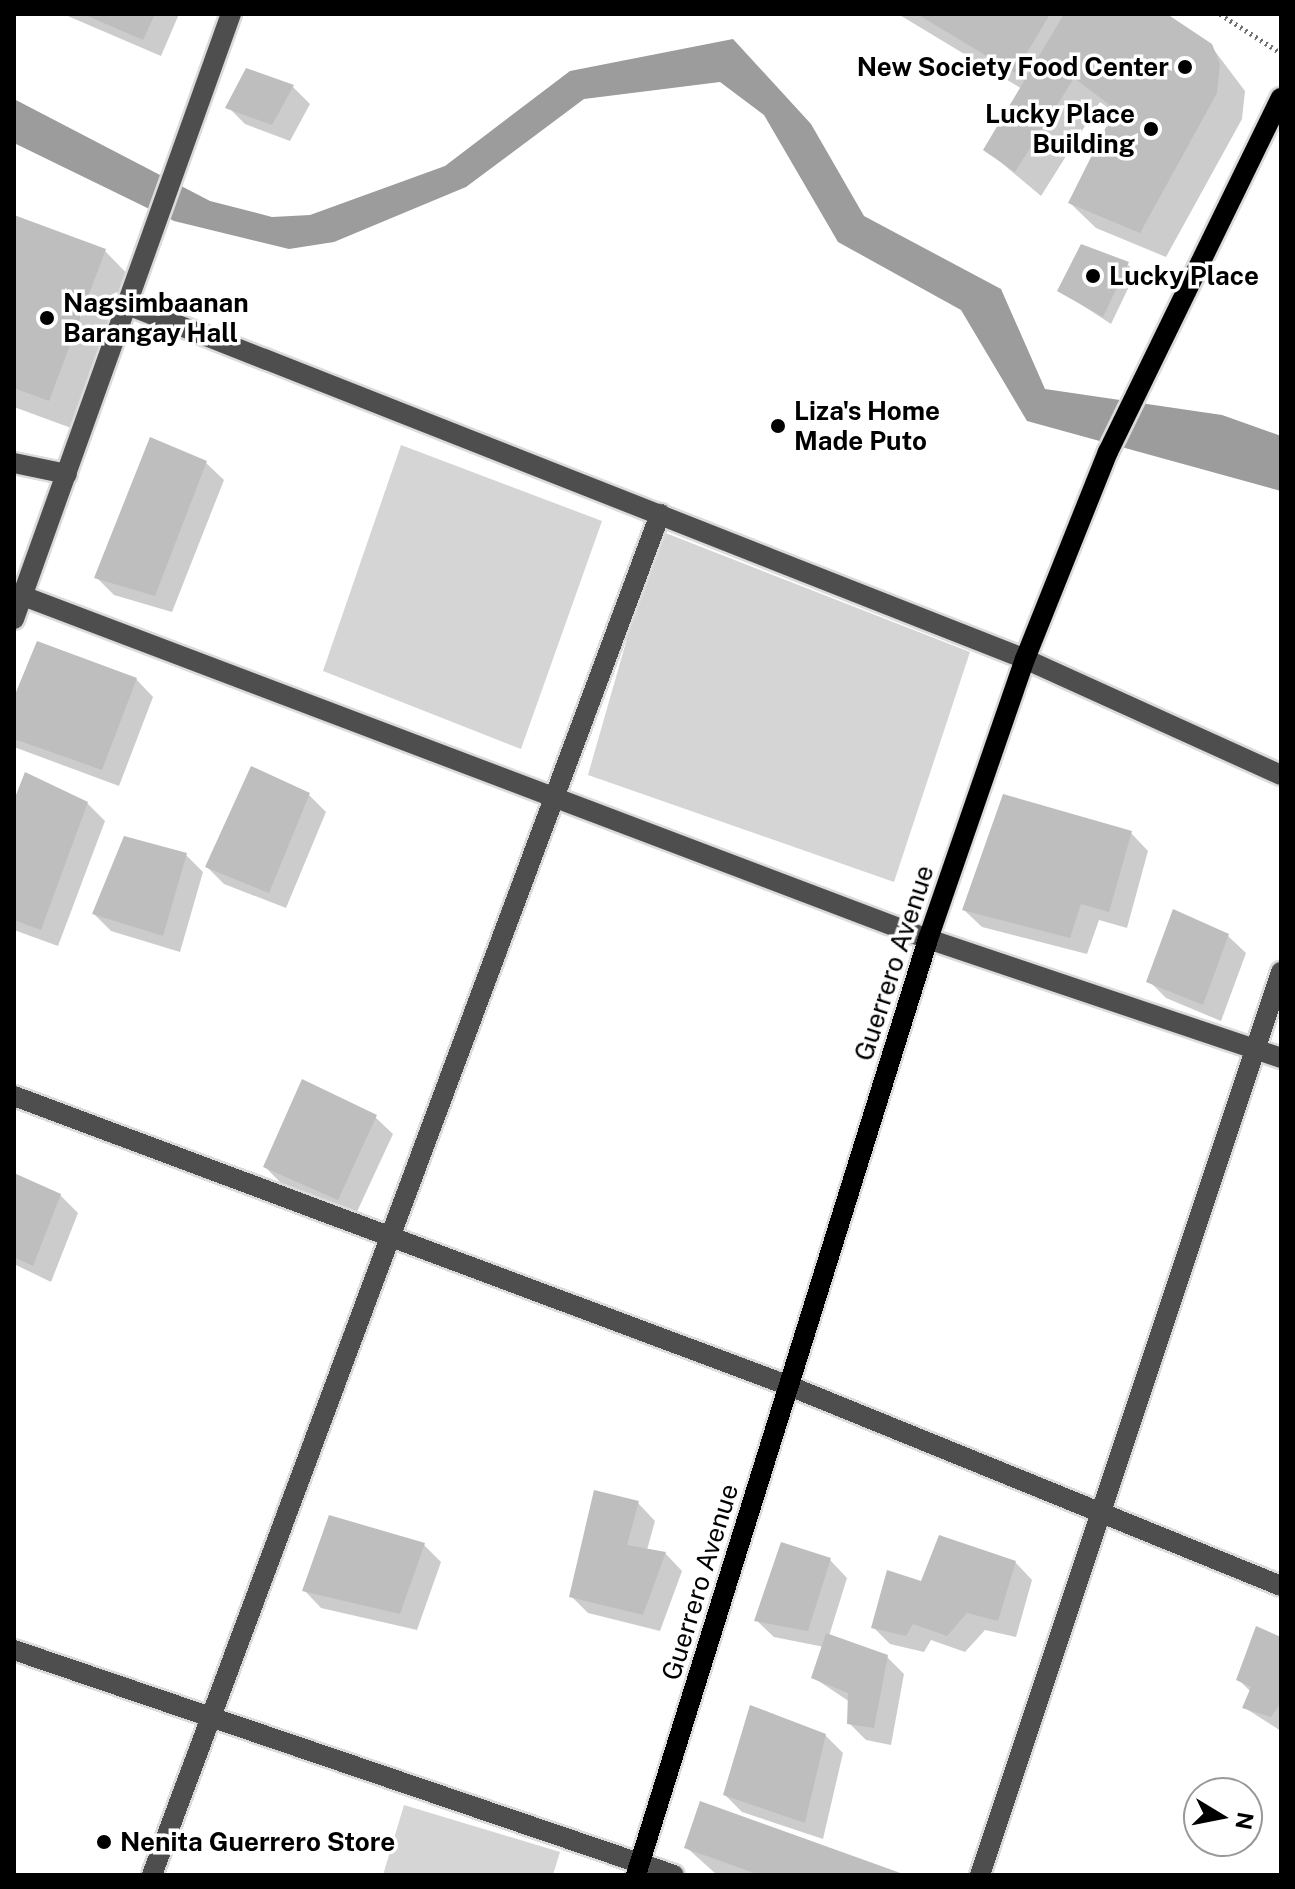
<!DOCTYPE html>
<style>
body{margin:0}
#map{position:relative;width:1295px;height:1889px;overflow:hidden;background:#fff;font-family:"Public Sans",sans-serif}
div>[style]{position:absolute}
.green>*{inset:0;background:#d5d5d5}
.water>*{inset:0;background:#9c9c9c}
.shadow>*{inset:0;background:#0003}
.building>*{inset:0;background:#bebebe}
.path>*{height:5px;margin-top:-2.5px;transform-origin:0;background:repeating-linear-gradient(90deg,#707070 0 2px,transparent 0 6px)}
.roads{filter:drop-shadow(2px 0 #dbdbdb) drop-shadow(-2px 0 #dbdbdb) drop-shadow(0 2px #dbdbdb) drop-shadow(0 -2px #dbdbdb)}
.minor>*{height:20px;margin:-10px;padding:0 10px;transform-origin:10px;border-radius:10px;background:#4e4e4e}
.major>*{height:20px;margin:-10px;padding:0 10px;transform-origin:10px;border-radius:10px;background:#000}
.dots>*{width:22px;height:22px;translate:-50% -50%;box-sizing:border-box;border:4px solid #fff;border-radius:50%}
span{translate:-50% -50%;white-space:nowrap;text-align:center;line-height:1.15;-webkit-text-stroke:7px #fff;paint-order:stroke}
.poi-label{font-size:26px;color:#000;font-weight:700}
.right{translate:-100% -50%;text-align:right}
.left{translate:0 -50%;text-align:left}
.street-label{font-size:26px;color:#000}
.frame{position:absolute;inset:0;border:16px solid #000;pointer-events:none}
.north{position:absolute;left:1183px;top:1777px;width:80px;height:80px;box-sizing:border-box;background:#fff;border:2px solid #999;border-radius:50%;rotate:100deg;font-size:22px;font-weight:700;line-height:32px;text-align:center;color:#000}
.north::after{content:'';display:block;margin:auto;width:28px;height:36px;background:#000;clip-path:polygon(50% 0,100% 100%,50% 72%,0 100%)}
</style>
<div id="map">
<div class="green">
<div style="clip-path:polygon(401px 445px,602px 521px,521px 749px,323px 671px)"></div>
<div style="clip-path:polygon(658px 530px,970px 652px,894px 882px,588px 775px)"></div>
<div style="clip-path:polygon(404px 1805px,560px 1852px,553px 1875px,383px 1875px)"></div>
</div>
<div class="water">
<div style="clip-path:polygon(733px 39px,811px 124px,864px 216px,1001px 289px,1045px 389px,1222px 415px,1281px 436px,1281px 491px,1027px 421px,961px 310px,838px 242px,764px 115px,720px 82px,584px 99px,466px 187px,334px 242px,289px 249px,174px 221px,14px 143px,14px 99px,210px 201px,272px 217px,310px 215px,445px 166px,570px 71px)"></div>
</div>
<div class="shadow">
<div style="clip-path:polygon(63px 14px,179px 14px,161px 56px)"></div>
<div style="clip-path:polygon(898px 14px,1163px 14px,1211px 46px,1245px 91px,1242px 119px,1166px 257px,1096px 228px,1070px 203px,1115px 113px,1100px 102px,1041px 196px,985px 149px,1022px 89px)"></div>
<div style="clip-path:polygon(293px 87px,310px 104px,290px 141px,245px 124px,228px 107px)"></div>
<div style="clip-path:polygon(14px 217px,105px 251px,137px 284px,82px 432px,14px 407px)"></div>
<div style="clip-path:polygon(1127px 264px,1136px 272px,1111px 324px,1059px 290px)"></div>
<div style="clip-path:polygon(206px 463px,224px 480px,172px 612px,114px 595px,96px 577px)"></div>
<div style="clip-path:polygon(136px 679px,153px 697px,119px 786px,14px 747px,14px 702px)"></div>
<div style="clip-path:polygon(309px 795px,326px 812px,286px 908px,224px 884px,207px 867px)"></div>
<div style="clip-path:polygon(87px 803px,105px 821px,58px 946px,14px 930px,14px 806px)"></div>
<div style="clip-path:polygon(1131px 833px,1148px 851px,1127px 928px,1099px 920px,1087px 954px,982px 927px,964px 910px)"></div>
<div style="clip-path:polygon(186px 855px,203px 872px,180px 952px,111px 931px,94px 914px)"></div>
<div style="clip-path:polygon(1228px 936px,1246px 953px,1221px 1021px,1166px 998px,1149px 981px)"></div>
<div style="clip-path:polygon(375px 1117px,393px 1134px,355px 1216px,282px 1184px,265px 1167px)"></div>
<div style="clip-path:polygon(14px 1175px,60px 1195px,78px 1213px,51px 1282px,14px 1264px)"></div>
<div style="clip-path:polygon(638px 1503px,655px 1521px,647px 1550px,665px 1553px,682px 1571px,660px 1631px,588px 1613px,571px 1596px)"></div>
<div style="clip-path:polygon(424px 1545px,441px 1562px,417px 1630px,321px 1608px,304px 1590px)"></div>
<div style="clip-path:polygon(830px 1560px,847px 1578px,829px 1636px,887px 1657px,904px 1674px,891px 1745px,866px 1740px,849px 1723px,850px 1702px,814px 1678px,824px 1647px,774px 1637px,756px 1620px)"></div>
<div style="clip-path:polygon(1015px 1562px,1032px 1580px,1016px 1637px,985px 1630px,965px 1652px,931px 1640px,924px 1652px,890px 1644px,873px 1627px,922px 1583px)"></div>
<div style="clip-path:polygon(1281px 1639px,1281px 1731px,1245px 1708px,1251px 1692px,1238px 1679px)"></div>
<div style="clip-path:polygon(825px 1735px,843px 1753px,823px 1839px,742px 1812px,725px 1795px)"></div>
<div style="clip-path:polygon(686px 1847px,901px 1875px,717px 1875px)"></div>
</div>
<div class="building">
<div style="clip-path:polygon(83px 14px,155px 14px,143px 40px)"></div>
<div style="clip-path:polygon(917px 14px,1050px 14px,1015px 73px)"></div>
<div style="clip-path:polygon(1064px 14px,1167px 14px,1212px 44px,1220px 64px,1217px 93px,1140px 233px,1068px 203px,1115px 109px,1074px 78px,1015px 172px,983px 150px)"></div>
<div style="clip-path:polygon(246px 68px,294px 85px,272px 125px,225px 108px)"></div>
<div style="clip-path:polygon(14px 215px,106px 249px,49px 401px,14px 388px)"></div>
<div style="clip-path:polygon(1081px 244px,1129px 262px,1103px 317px,1057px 291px)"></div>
<div style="clip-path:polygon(150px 437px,207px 461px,155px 596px,94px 578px)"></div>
<div style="clip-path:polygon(37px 641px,137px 678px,102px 770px,14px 739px,14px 697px)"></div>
<div style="clip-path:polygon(251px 766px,310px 793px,269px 893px,205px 867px)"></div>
<div style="clip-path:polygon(25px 772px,88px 802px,41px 930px,14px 920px,14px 800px)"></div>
<div style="clip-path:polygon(1003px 794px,1132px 831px,1109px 912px,1081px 904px,1070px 938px,962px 910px)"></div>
<div style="clip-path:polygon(124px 836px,187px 853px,163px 936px,92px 914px)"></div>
<div style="clip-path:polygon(1173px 909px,1229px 934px,1203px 1005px,1146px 982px)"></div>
<div style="clip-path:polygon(302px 1079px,377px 1115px,338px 1200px,263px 1167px)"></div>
<div style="clip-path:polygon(14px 1173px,61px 1194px,33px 1266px,14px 1257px)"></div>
<div style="clip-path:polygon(594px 1490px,639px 1501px,627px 1545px,666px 1552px,643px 1615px,569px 1597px)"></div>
<div style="clip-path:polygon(329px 1515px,425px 1543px,400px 1614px,302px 1591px)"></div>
<div style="clip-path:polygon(939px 1535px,1016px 1561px,998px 1621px,967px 1613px,947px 1636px,913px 1624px,906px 1636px,871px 1628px,887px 1570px,921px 1581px)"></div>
<div style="clip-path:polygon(781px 1542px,831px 1558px,808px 1631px,754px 1621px)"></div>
<div style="clip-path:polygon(1256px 1626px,1281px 1637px,1281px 1703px,1271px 1717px,1242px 1708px,1251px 1687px,1236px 1680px)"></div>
<div style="clip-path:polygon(826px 1633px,888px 1655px,874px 1728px,847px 1724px,848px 1693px,811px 1678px)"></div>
<div style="clip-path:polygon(750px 1705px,826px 1734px,805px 1823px,723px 1795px)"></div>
<div style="clip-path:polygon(700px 1801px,906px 1875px,760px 1875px,684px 1848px)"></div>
</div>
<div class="path">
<div style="left:1220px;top:14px;width:72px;rotate:32.6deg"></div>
</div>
<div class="roads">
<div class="minor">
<div style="left:130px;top:306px;width:962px;rotate:21.52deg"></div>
<div style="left:1025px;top:659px;width:281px;rotate:24.4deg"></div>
<div style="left:14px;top:463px;width:54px;rotate:11.7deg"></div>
<div style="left:23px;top:596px;width:968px;rotate:20.76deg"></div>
<div style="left:928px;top:939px;width:373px;rotate:18.6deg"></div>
<div style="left:14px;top:619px;width:643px;rotate:-70.27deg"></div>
<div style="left:14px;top:1096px;width:825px;rotate:20.5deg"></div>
<div style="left:787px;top:1385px;width:533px;rotate:22.14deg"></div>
<div style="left:14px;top:1650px;width:697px;rotate:18.82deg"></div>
<div style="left:152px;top:1875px;width:1453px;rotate:-69.53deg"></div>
<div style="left:980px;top:1875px;width:952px;rotate:-71.57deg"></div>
</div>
<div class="major">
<div style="left:636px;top:1875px;width:980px;rotate:-72.67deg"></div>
<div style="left:928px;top:939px;width:296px;rotate:-70.9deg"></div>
<div style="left:1025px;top:659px;width:223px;rotate:-68.2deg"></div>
<div style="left:1108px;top:452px;width:394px;rotate:-64deg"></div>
</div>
</div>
<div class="dots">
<div style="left:1185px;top:67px;background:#000"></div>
<div style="left:1151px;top:129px;background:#000"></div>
<div style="left:1093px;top:276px;background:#000"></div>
<div style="left:47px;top:318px;background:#000"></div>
<div style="left:778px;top:426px;background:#000"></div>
<div style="left:104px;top:1842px;background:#000"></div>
</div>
<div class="poi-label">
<span class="right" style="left:1169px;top:67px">New Society Food Center</span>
<span class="right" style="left:1135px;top:129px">Lucky Place<br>Building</span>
<span class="left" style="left:1109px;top:276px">Lucky Place</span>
<span class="left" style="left:63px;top:318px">Nagsimbaanan<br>Barangay Hall</span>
<span class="left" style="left:794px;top:426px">Liza's Home<br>Made Puto</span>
<span class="left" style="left:120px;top:1842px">Nenita Guerrero Store</span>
</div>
<div class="street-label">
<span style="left:894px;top:963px;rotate:-72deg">Guerrero Avenue</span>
<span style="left:700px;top:1582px;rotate:-73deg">Guerrero Avenue</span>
</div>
<div class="frame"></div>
<div class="north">N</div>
</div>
